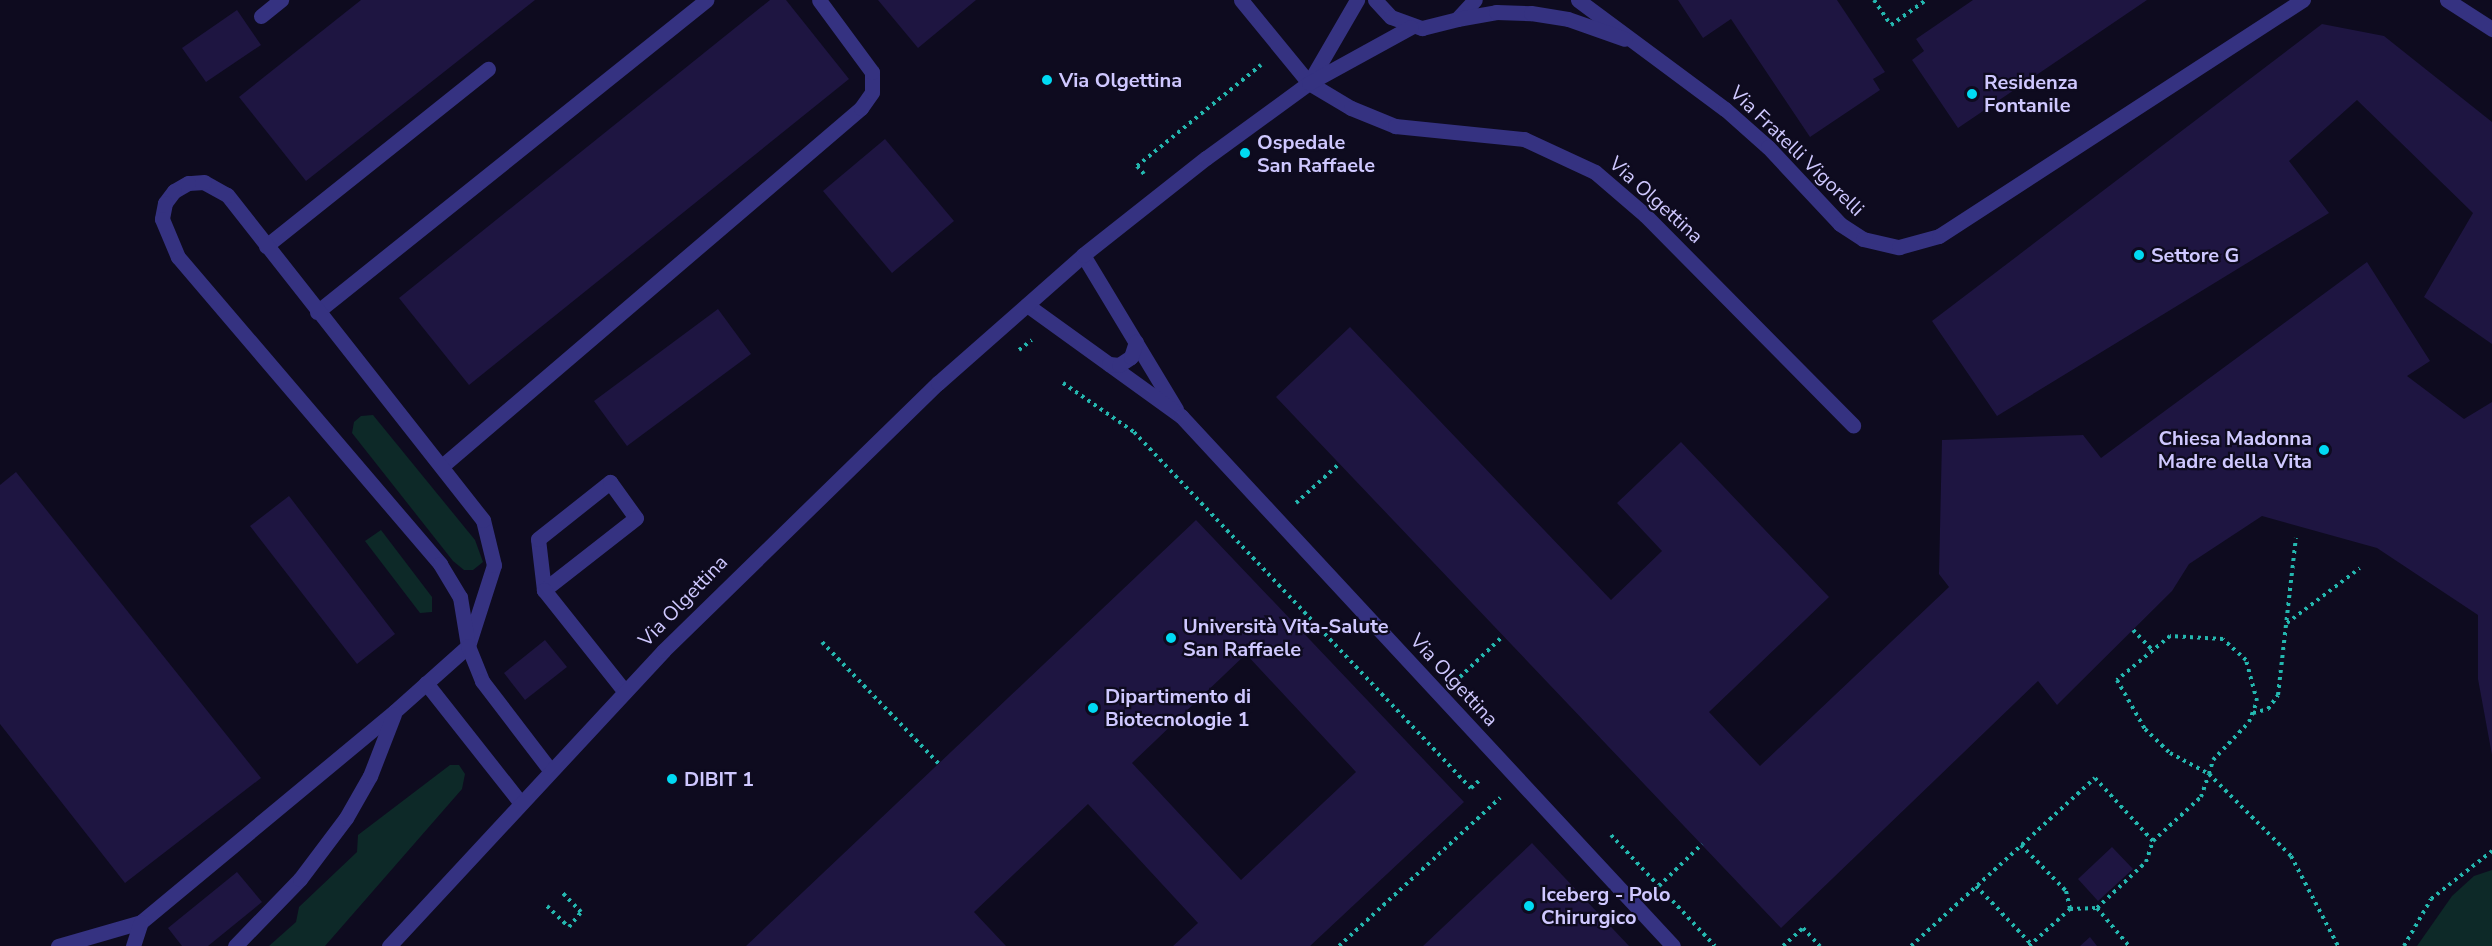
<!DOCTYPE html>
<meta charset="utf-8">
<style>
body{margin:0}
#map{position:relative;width:2492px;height:946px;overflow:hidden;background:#0e0b1f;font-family:"Nunito Sans",sans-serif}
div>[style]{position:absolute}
.green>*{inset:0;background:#0d2928}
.building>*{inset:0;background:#1e1541}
.path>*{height:4px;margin-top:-2px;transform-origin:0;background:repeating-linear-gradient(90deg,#24b7af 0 3px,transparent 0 7.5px)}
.minor>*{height:15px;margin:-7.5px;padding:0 7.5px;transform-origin:7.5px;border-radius:7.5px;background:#353281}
.dots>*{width:16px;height:16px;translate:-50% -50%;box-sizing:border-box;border:3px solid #0e0b1f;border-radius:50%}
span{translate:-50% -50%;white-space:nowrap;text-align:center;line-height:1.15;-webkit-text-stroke:4.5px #0e0b1f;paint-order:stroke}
.poi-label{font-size:20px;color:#cfc8ff;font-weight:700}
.left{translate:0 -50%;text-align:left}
.right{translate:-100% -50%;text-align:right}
.street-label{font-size:20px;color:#cfc8ff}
</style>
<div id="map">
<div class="green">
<div style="clip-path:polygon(373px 415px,475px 540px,483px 562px,473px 570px,464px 570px,453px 561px,352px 433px,354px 422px,361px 416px)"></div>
<div style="clip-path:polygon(381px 530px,432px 597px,432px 612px,420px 613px,365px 541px)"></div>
<div style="clip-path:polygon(450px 765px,459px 765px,465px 774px,462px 789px,325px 946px,269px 946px,296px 922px,299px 907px,357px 852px,358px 835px)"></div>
<div style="clip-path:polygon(2492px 870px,2492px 946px,2417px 946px,2452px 896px,2474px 876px)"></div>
</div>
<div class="building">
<div style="clip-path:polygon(361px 0,535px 0,306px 181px,239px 97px)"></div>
<div style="clip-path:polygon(770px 0,786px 0,849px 79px,469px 385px,399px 298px)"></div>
<div style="clip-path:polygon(878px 0,976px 0,918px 48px)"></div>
<div style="clip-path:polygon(1678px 0,1837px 0,1885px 72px,1873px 79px,1880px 90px,1810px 137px,1731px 19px,1703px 38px)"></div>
<div style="clip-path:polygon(1973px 0,2147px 0,1958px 128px,1912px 60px,1924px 51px,1916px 39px)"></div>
<div style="clip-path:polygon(237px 10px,261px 45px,206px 82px,182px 48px)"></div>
<div style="clip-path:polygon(2322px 24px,2384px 36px,2492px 122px,2492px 344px,2424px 297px,2473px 213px,2357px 100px,2289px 161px,2329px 213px,1997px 416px,1932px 321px)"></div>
<div style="clip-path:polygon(885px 139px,954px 221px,892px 273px,823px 191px)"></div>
<div style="clip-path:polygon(2367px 262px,2430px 361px,2407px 376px,2464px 419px,2492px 402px,2492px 755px,2478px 679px,2478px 615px,2377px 548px,2262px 516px,2189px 564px,2172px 591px,2057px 705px,2038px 681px,1781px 928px,1276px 397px,1350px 327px,1611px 600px,1662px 551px,1617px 503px,1681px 442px,1829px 597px,1709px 712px,1760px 766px,1949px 587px,1939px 574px,1942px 440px,2083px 435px,2101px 458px)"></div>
<div style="clip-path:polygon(718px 309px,751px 354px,627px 446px,594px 401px)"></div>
<div style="clip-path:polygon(16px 472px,261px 778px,125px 883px,0 724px,0 485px)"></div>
<div style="clip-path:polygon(289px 496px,395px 634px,357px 664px,250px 526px)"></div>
<div style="clip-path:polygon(evenodd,1196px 520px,1464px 802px,1310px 946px,1173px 946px,1198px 923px,1088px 804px,974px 912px,1006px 946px,746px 946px,1196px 520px,1246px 654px,1356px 772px,1241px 880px,1132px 763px,1246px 654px)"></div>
<div style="clip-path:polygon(545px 640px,567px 667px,525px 700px,504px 673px)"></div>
<div style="clip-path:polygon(1532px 843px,1629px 946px,1423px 946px)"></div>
<div style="clip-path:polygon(2112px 847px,2133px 869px,2098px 901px,2078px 879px)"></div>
<div style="clip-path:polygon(237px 872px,262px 902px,208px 946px,182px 946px,168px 928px)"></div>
<div style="clip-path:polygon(2090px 937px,2097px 946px,2080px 946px)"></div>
</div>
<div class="path">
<div style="left:1874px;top:0;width:30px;rotate:56deg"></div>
<div style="left:1891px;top:25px;width:43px;rotate:-35.5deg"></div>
<div style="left:1144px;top:174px;width:11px;rotate:-131deg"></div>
<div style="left:1137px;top:166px;width:160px;rotate:-39.2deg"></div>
<div style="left:1019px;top:350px;width:16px;rotate:-38deg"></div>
<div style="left:1063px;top:383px;width:86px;rotate:34.6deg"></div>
<div style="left:1134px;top:432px;width:490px;rotate:46.6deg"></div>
<div style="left:1471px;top:788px;width:13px;rotate:-42deg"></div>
<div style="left:1296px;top:503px;width:58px;rotate:-42.2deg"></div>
<div style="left:2287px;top:623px;width:91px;rotate:-37deg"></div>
<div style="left:2133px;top:630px;width:28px;rotate:46deg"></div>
<div style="left:822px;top:642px;width:169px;rotate:46.2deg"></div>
<div style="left:1460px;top:677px;width:59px;rotate:-43.6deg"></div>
<div style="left:2253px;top:713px;width:16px;rotate:-15deg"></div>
<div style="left:2268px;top:709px;width:17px;rotate:-54deg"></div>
<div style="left:2278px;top:695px;width:158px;rotate:-83.5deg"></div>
<div style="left:1611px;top:835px;width:152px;rotate:46.9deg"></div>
<div style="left:2021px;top:845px;width:64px;rotate:45.6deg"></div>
<div style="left:2066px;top:891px;width:18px;rotate:77deg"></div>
<div style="left:1659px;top:886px;width:60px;rotate:-44.3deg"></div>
<div style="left:1976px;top:886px;width:80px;rotate:46.5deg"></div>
<div style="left:547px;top:906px;width:30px;rotate:44deg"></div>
<div style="left:569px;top:927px;width:19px;rotate:-51deg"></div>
<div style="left:581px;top:912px;width:29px;rotate:-134deg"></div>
<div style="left:2097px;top:908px;width:50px;rotate:49.9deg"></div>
<div style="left:1339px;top:946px;width:219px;rotate:-42.6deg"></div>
<div style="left:1783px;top:946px;width:27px;rotate:-42deg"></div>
<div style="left:1803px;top:928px;width:25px;rotate:47deg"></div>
<div style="left:1911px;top:946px;width:249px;rotate:-42.4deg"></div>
<div style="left:2095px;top:778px;width:86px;rotate:47.4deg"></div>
<div style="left:2153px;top:841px;width:65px;rotate:-42.5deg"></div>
<div style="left:2201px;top:797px;width:24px;rotate:-71deg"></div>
<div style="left:2209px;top:774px;width:15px;rotate:-74deg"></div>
<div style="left:2213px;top:760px;width:52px;rotate:-46.5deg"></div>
<div style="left:2249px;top:722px;width:22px;rotate:-69deg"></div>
<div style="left:2257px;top:701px;width:42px;rotate:-105deg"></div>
<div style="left:2246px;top:660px;width:31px;rotate:-138deg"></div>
<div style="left:2223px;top:639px;width:53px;rotate:-176.8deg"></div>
<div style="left:2170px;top:636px;width:69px;rotate:140.3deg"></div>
<div style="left:2117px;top:680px;width:56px;rotate:60.3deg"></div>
<div style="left:2145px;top:729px;width:35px;rotate:44deg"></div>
<div style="left:2170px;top:753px;width:44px;rotate:28.3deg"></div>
<div style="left:2209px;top:774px;width:116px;rotate:45deg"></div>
<div style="left:2291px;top:856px;width:102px;rotate:62.4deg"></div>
<div style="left:2029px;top:946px;width:55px;rotate:-42.1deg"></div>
<div style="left:2070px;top:909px;width:27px;rotate:-2deg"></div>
<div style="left:2097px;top:908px;width:67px;rotate:-43.2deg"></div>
<div style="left:2146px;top:862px;width:22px;rotate:-72deg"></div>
<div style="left:2404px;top:946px;width:54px;rotate:-60.1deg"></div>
<div style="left:2431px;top:899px;width:78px;rotate:-38.2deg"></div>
</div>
<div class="minor">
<div style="left:1241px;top:0;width:107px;rotate:50.7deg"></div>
<div style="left:1309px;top:83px;width:49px;rotate:30.8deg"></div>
<div style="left:1351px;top:108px;width:48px;rotate:22.2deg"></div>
<div style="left:1395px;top:126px;width:130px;rotate:5.8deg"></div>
<div style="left:1524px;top:139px;width:78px;rotate:24.9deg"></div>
<div style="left:1595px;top:172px;width:66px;rotate:40.7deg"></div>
<div style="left:1645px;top:215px;width:296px;rotate:45.3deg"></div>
<div style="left:1375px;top:0;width:23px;rotate:47deg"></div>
<div style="left:1391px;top:17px;width:33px;rotate:20deg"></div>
<div style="left:1422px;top:28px;width:36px;rotate:-14deg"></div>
<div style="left:1457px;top:19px;width:26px;rotate:-47deg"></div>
<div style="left:1578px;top:0;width:183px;rotate:36.6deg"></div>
<div style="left:1725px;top:109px;width:57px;rotate:41.5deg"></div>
<div style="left:1768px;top:147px;width:105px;rotate:46.9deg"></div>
<div style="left:1840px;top:224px;width:27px;rotate:33deg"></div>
<div style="left:1863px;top:239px;width:37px;rotate:13deg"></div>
<div style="left:1899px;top:247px;width:41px;rotate:-15.4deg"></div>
<div style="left:1939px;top:236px;width:434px;rotate:-33deg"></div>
<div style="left:2447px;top:0;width:54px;rotate:32.8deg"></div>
<div style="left:261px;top:16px;width:26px;rotate:-39deg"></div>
<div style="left:1457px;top:19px;width:40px;rotate:-10deg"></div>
<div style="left:1496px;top:12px;width:35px;rotate:2deg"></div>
<div style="left:1531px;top:13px;width:37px;rotate:9deg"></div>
<div style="left:1568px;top:19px;width:60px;rotate:19.3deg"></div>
<div style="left:1310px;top:81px;width:94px;rotate:-59.9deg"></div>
<div style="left:266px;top:246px;width:284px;rotate:-38.6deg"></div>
<div style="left:1083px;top:255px;width:180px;rotate:58.9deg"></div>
<div style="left:1027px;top:305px;width:190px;rotate:35.8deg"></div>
<div style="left:1181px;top:416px;width:723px;rotate:47.13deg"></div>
<div style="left:317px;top:312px;width:499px;rotate:-38.7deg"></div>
<div style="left:1109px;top:364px;width:10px;rotate:6deg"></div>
<div style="left:1119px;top:365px;width:14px;rotate:-34deg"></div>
<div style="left:1131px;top:357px;width:16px;rotate:-72deg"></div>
<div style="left:442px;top:466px;width:551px;rotate:-40.51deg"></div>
<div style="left:861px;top:108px;width:19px;rotate:-55deg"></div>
<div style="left:872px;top:92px;width:20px;rotate:-90deg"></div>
<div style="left:872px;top:72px;width:89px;rotate:-126.4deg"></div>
<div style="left:544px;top:590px;width:51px;rotate:-96.7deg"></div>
<div style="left:538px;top:539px;width:92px;rotate:-38.4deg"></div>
<div style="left:610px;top:482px;width:44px;rotate:54.2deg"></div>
<div style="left:636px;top:518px;width:117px;rotate:142deg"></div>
<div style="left:544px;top:590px;width:130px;rotate:51.5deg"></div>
<div style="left:426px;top:683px;width:152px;rotate:51.7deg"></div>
<div style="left:58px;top:946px;width:86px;rotate:-16.1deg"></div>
<div style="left:141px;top:922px;width:330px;rotate:-39.7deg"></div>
<div style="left:395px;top:711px;width:98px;rotate:-41.7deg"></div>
<div style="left:468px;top:646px;width:85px;rotate:-72.2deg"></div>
<div style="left:494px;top:565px;width:46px;rotate:-103.7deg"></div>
<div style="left:483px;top:520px;width:414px;rotate:-128.2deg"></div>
<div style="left:227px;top:195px;width:26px;rotate:-151deg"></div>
<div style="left:204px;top:182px;width:16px;rotate:176deg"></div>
<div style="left:188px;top:183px;width:16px;rotate:150deg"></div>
<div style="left:174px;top:191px;width:15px;rotate:127deg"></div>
<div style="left:165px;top:203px;width:16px;rotate:101deg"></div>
<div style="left:162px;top:219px;width:41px;rotate:67.2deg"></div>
<div style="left:178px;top:257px;width:404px;rotate:49.5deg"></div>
<div style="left:440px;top:564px;width:39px;rotate:59deg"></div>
<div style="left:460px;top:597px;width:50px;rotate:80.7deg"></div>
<div style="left:468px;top:646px;width:38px;rotate:68deg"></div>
<div style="left:482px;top:681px;width:112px;rotate:52.6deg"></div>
<div style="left:133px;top:946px;width:25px;rotate:-72deg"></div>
<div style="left:235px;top:946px;width:93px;rotate:-45.9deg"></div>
<div style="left:300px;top:879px;width:76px;rotate:-53deg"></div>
<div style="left:346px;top:818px;width:48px;rotate:-60.3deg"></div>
<div style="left:370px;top:776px;width:66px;rotate:-68.8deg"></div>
<div style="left:389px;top:946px;width:403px;rotate:-47.1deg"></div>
<div style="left:663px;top:651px;width:384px;rotate:-44.3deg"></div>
<div style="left:938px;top:383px;width:193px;rotate:-41.4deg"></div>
<div style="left:1083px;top:255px;width:157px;rotate:-38.3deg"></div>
<div style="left:1206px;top:158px;width:127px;rotate:-36.1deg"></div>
<div style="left:1309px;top:83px;width:116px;rotate:-28.8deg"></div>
</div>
<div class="dots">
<div style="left:1047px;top:80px;background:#00daf3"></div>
<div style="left:1972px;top:94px;background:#00daf3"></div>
<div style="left:1245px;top:153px;background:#00daf3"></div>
<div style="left:2139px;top:255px;background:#00daf3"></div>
<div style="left:2324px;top:450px;background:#00daf3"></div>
<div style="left:1171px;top:638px;background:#00daf3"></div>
<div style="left:1093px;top:708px;background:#00daf3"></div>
<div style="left:672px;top:779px;background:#00daf3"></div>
<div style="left:1529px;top:906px;background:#00daf3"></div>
</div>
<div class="poi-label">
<span class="left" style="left:1059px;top:80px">Via Olgettina</span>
<span class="left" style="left:1984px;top:94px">Residenza<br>Fontanile</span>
<span class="left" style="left:1257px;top:154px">Ospedale<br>San Raffaele</span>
<span class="left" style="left:2151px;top:255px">Settore G</span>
<span class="right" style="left:2312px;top:450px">Chiesa Madonna<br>Madre della Vita</span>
<span class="left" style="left:1183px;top:638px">Università Vita-Salute<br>San Raffaele</span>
<span class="left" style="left:1105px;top:708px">Dipartimento di<br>Biotecnologie 1</span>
<span class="left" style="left:684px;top:779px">DIBIT 1</span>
<span class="left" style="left:1541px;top:906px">Iceberg - Polo<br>Chirurgico</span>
</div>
<div class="street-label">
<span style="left:1797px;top:151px;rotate:44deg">Via Fratelli Vigorelli</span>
<span style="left:1656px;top:200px;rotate:42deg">Via Olgettina</span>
<span style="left:683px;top:601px;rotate:-46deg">Via Olgettina</span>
<span style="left:1454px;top:680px;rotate:47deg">Via Olgettina</span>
</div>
</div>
